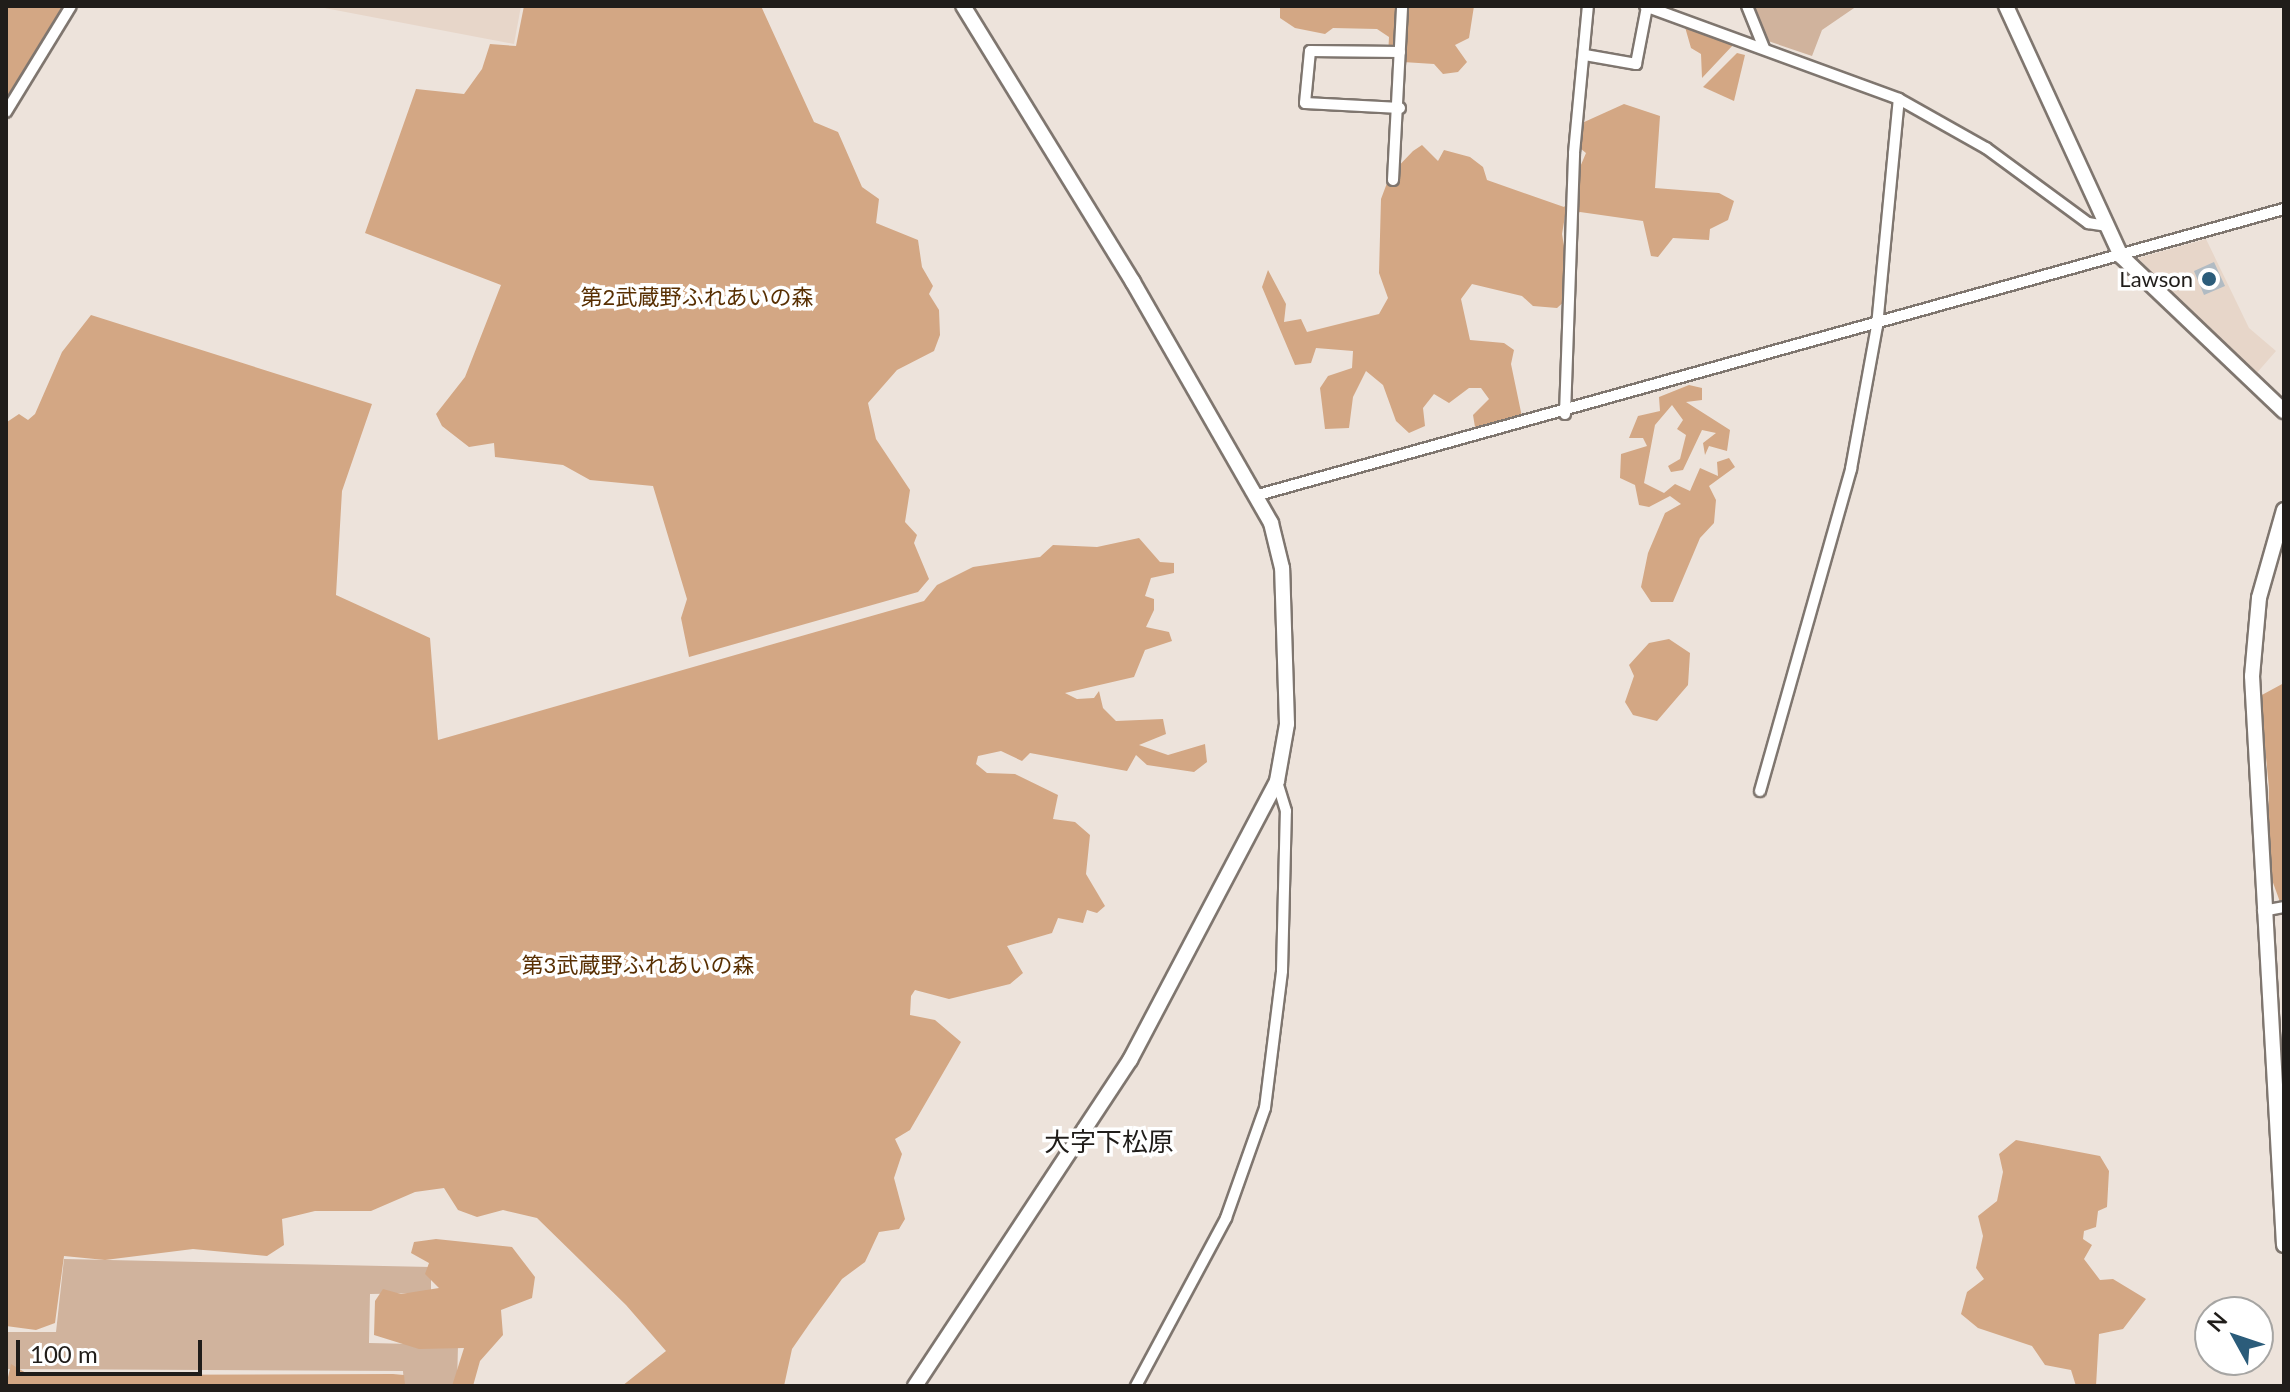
<!DOCTYPE html>
<meta charset="utf-8">
<style>
body{margin:0}
#map{position:relative;width:2290px;height:1392px;overflow:hidden;background:#ede3db;font-family:Lato,"Noto Sans JP",sans-serif}
div>[style]{position:absolute}
.built>*{inset:0;background:#e7d6c9}
.green>*{inset:0;background:#d0b39d}
.forest>*{inset:0;background:#d3a784}
.building>*{inset:0;background:#b1bbc3}
.roads{filter:drop-shadow(2px 0 #7f766f) drop-shadow(-2px 0 #7f766f) drop-shadow(0 2px #7f766f) drop-shadow(0 -2px #7f766f)}
.street>*{height:10px;margin:-5px;padding:0 5px;transform-origin:5px;border-radius:5px;background:#fff}
.secondary>*{height:14px;margin:-7px;padding:0 7px;transform-origin:7px;border-radius:7px;background:#fff}
.dots>*{width:22px;height:22px;translate:-50% -50%;box-sizing:border-box;border:4px solid #fff;border-radius:50%}
span{translate:-50% -50%;white-space:nowrap;text-align:center;line-height:1.15;-webkit-text-stroke:7px #fff;paint-order:stroke}
.poi-label{font-size:22px;color:#201d1a}
.right{translate:-100% -50%;text-align:right}
.park-label{font-size:22px;color:#582f02}
.quarter-label{font-size:26px;color:#201d1a}
.frame{position:absolute;inset:0;border:8px solid #201d1a;pointer-events:none}
.north{position:absolute;left:2194px;top:1296px;width:80px;height:80px;box-sizing:border-box;background:#fff;border:2px solid #a6a5a3;border-radius:50%;rotate:310deg;font-size:22px;font-weight:700;line-height:32px;text-align:center;color:#201d1a}
.north::after{content:'';display:block;margin:auto;width:28px;height:36px;background:#2b5c7a;clip-path:polygon(50% 0,100% 100%,50% 72%,0 100%)}
.scale{position:absolute;left:16px;top:1340px;width:186px;height:36px;box-sizing:border-box;border:4px solid #201d1a;border-top:0;padding-left:10px;font-size:24px;line-height:28px;white-space:nowrap;color:#201d1a;-webkit-text-stroke:6px #fff;paint-order:stroke}
</style>
<div id="map">
<div class="built">
<div style="clip-path:polygon(314px 6px,521px 6px,514px 44px)"></div>
<div style="clip-path:polygon(2206px 239px,2249px 328px,2276px 351px,2255px 375px,2138px 258px)"></div>
</div>
<div class="green">
<div style="clip-path:polygon(1752px 6px,1857px 6px,1822px 30px,1812px 56px,1765px 40px)"></div>
<div style="clip-path:polygon(64px 1259px,431px 1267px,431px 1293px,370px 1294px,369px 1343px,458px 1345px,457px 1386px,404px 1386px,403px 1371px,6px 1369px,6px 1332px,56px 1332px)"></div>
</div>
<div class="forest">
<div style="clip-path:polygon(6px 6px,69px 6px,6px 117px)"></div>
<div style="clip-path:polygon(524px 6px,761px 6px,814px 122px,838px 132px,862px 187px,879px 199px,876px 223px,918px 240px,922px 267px,933px 286px,929px 294px,939px 310px,940px 335px,934px 351px,897px 370px,868px 403px,876px 439px,910px 490px,905px 522px,917px 535px,914px 543px,929px 579px,918px 592px,689px 657px,681px 618px,687px 599px,653px 486px,590px 480px,563px 465px,495px 457px,494px 443px,469px 447px,442px 426px,436px 414px,465px 377px,501px 285px,365px 233px,416px 89px,464px 94px,482px 69px,490px 44px,516px 46px)"></div>
<div style="clip-path:polygon(1280px 6px,1474px 6px,1469px 38px,1455px 45px,1467px 62px,1458px 72px,1443px 74px,1434px 64px,1403px 62px,1388px 56px,1389px 37px,1377px 29px,1333px 28px,1325px 34px,1295px 28px,1280px 18px)"></div>
<div style="clip-path:polygon(1685px 27px,1734px 44px,1702px 78px,1701px 54px,1691px 48px)"></div>
<div style="clip-path:polygon(1737px 53px,1745px 55px,1734px 101px,1703px 87px)"></div>
<div style="clip-path:polygon(1624px 104px,1660px 116px,1655px 188px,1719px 193px,1734px 201px,1728px 220px,1710px 229px,1709px 240px,1673px 238px,1658px 257px,1651px 256px,1643px 221px,1580px 212px,1565px 216px,1562px 234px,1565px 252px,1576px 257px,1576px 291px,1557px 308px,1533px 306px,1522px 296px,1472px 284px,1461px 299px,1470px 340px,1504px 343px,1514px 350px,1511px 364px,1522px 417px,1475px 427px,1473px 415px,1489px 399px,1481px 388px,1469px 388px,1449px 403px,1434px 394px,1423px 408px,1425px 426px,1409px 433px,1396px 421px,1383px 385px,1366px 371px,1353px 397px,1349px 428px,1325px 429px,1320px 388px,1328px 376px,1352px 368px,1353px 351px,1316px 348px,1311px 363px,1295px 365px,1262px 287px,1268px 270px,1286px 304px,1284px 322px,1301px 319px,1307px 332px,1379px 314px,1388px 298px,1379px 273px,1381px 199px,1390px 175px,1413px 151px,1422px 145px,1438px 161px,1444px 150px,1470px 157px,1483px 167px,1487px 180px,1564px 207px,1575px 195px,1572px 186px,1586px 153px,1575px 144px,1582px 123px)"></div>
<div style="clip-path:polygon(91px 315px,372px 404px,342px 491px,336px 595px,430px 638px,438px 740px,924px 601px,937px 585px,973px 567px,1040px 557px,1053px 545px,1097px 547px,1139px 538px,1160px 562px,1174px 563px,1174px 573px,1151px 578px,1145px 596px,1154px 599px,1154px 610px,1146px 627px,1169px 632px,1172px 641px,1145px 650px,1134px 677px,1065px 693px,1077px 699px,1094px 698px,1099px 691px,1103px 708px,1116px 721px,1163px 719px,1166px 734px,1139px 745px,1168px 755px,1205px 744px,1207px 762px,1194px 772px,1147px 765px,1136px 755px,1127px 771px,1030px 753px,1022px 761px,1001px 751px,978px 756px,976px 764px,987px 773px,1015px 774px,1058px 795px,1053px 819px,1075px 822px,1090px 835px,1086px 874px,1105px 906px,1097px 913px,1087px 910px,1083px 923px,1058px 918px,1052px 933px,1007px 946px,1023px 973px,1010px 984px,949px 999px,915px 990px,911px 996px,910px 1015px,935px 1020px,961px 1042px,910px 1130px,895px 1139px,902px 1154px,894px 1178px,905px 1219px,899px 1229px,879px 1232px,865px 1262px,842px 1279px,810px 1323px,792px 1349px,784px 1386px,622px 1386px,666px 1351px,626px 1305px,537px 1218px,503px 1210px,477px 1217px,458px 1210px,444px 1188px,415px 1192px,371px 1211px,315px 1211px,282px 1219px,284px 1245px,267px 1256px,193px 1249px,105px 1260px,64px 1256px,55px 1323px,36px 1330px,6px 1326px,7px 422px,19px 414px,28px 420px,35px 414px,62px 352px)"></div>
<div style="clip-path:polygon(1689px 385px,1702px 388px,1702px 400px,1686px 402px,1730px 430px,1727px 451px,1709px 446px,1705px 455px,1703px 443px,1716px 433px,1702px 430px,1683px 470px,1671px 472px,1668px 466px,1680px 459px,1686px 435px,1677px 429px,1683px 420px,1672px 405px,1655px 425px,1644px 483px,1664px 493px,1675px 484px,1690px 491px,1700px 468px,1718px 476px,1717px 462px,1729px 458px,1735px 467px,1709px 486px,1716px 500px,1714px 523px,1700px 538px,1673px 602px,1651px 602px,1641px 587px,1648px 553px,1665px 513px,1681px 504px,1670px 496px,1649px 507px,1639px 505px,1635px 485px,1620px 478px,1621px 454px,1647px 446px,1643px 438px,1629px 438px,1638px 416px,1660px 411px,1659px 397px)"></div>
<div style="clip-path:polygon(1669px 639px,1690px 653px,1688px 685px,1657px 721px,1633px 715px,1625px 702px,1634px 676px,1629px 665px,1649px 643px)"></div>
<div style="clip-path:polygon(2284px 683px,2284px 902px,2280px 902px,2267px 866px,2269px 788px,2260px 696px)"></div>
<div style="clip-path:polygon(2016px 1140px,2100px 1156px,2109px 1171px,2107px 1207px,2098px 1211px,2096px 1227px,2084px 1231px,2083px 1239px,2092px 1245px,2084px 1259px,2100px 1280px,2113px 1279px,2146px 1299px,2123px 1329px,2099px 1334px,2096px 1386px,2076px 1386px,2071px 1370px,2045px 1365px,2032px 1346px,1978px 1328px,1961px 1314px,1967px 1292px,1984px 1279px,1976px 1268px,1983px 1236px,1978px 1216px,1997px 1201px,2003px 1172px,1999px 1154px)"></div>
<div style="clip-path:polygon(436px 1239px,512px 1247px,535px 1277px,532px 1298px,501px 1310px,503px 1335px,480px 1361px,473px 1386px,452px 1386px,464px 1348px,419px 1349px,374px 1335px,375px 1301px,383px 1289px,401px 1294px,439px 1288px,425px 1274px,429px 1263px,411px 1253px,414px 1242px)"></div>
<div style="clip-path:polygon(11px 1364px,26px 1373px,63px 1375px,393px 1374px,404px 1375px,405px 1385px,6px 1386px)"></div>
</div>
<div class="building">
<div style="clip-path:polygon(2214px 262px,2225px 286px,2204px 295px,2194px 271px)"></div>
</div>
<div class="roads">
<div class="street">
<div style="left:1645px;top:6px;width:270px;rotate:20.1deg"></div>
<div style="left:1899px;top:99px;width:100px;rotate:29.4deg"></div>
<div style="left:1986px;top:148px;width:127px;rotate:36.3deg"></div>
<div style="left:2088px;top:223px;width:20px;rotate:9deg"></div>
<div style="left:1747px;top:6px;width:45px;rotate:68deg"></div>
<div style="left:1585px;top:55px;width:52px;rotate:10deg"></div>
<div style="left:1636px;top:64px;width:58px;rotate:-79.1deg"></div>
<div style="left:1400px;top:108px;width:95px;rotate:-177deg"></div>
<div style="left:1305px;top:103px;width:52px;rotate:-84.5deg"></div>
<div style="left:1310px;top:51px;width:90px;rotate:0.6deg"></div>
<div style="left:6px;top:112px;width:124px;rotate:-58.5deg"></div>
<div style="left:1393px;top:180px;width:174px;rotate:-87deg"></div>
<div style="left:1565px;top:414px;width:261px;rotate:-88deg"></div>
<div style="left:1574px;top:153px;width:148px;rotate:-84.6deg"></div>
<div style="left:1258px;top:495px;width:1065px;rotate:-15.58deg"></div>
<div style="left:1760px;top:791px;width:335px;rotate:-74.2deg"></div>
<div style="left:1851px;top:469px;width:145px;rotate:-79.7deg"></div>
<div style="left:1877px;top:326px;width:228px;rotate:-84.5deg"></div>
<div style="left:2263px;top:911px;width:21px;rotate:-11deg"></div>
<div style="left:1136px;top:1386px;width:191px;rotate:-61.8deg"></div>
<div style="left:1226px;top:1218px;width:117px;rotate:-70.5deg"></div>
<div style="left:1265px;top:1108px;width:138px;rotate:-82.9deg"></div>
<div style="left:1282px;top:971px;width:160px;rotate:-88.6deg"></div>
<div style="left:1286px;top:811px;width:31px;rotate:-107deg"></div>
</div>
<div class="secondary">
<div style="left:2006px;top:6px;width:275px;rotate:65.3deg"></div>
<div style="left:2121px;top:256px;width:225px;rotate:43.6deg"></div>
<div style="left:2284px;top:510px;width:91px;rotate:105.9deg"></div>
<div style="left:2259px;top:598px;width:78px;rotate:95.1deg"></div>
<div style="left:2252px;top:676px;width:570px;rotate:86.78deg"></div>
<div style="left:915px;top:1386px;width:391px;rotate:-56.6deg"></div>
<div style="left:1130px;top:1060px;width:315px;rotate:-62.2deg"></div>
<div style="left:1277px;top:781px;width:58px;rotate:-80deg"></div>
<div style="left:1287px;top:724px;width:156px;rotate:-91.8deg"></div>
<div style="left:1282px;top:568px;width:46px;rotate:-103.7deg"></div>
<div style="left:1271px;top:523px;width:278px;rotate:-119.8deg"></div>
<div style="left:1133px;top:282px;width:324px;rotate:-121.6deg"></div>
</div>
</div>
<div class="dots">
<div style="left:2209px;top:279px;background:#2b5c7a"></div>
</div>
<div class="poi-label">
<span class="right" style="left:2193px;top:279px">Lawson</span>
</div>
<div class="park-label">
<span style="left:697px;top:297px">第2武蔵野ふれあいの森</span>
<span style="left:638px;top:965px">第3武蔵野ふれあいの森</span>
</div>
<div class="quarter-label">
<span style="left:1109px;top:1142px">大字下松原</span>
</div>
<div class="frame"></div>
<div class="north">N</div>
<div class="scale">100 m</div>
</div>
